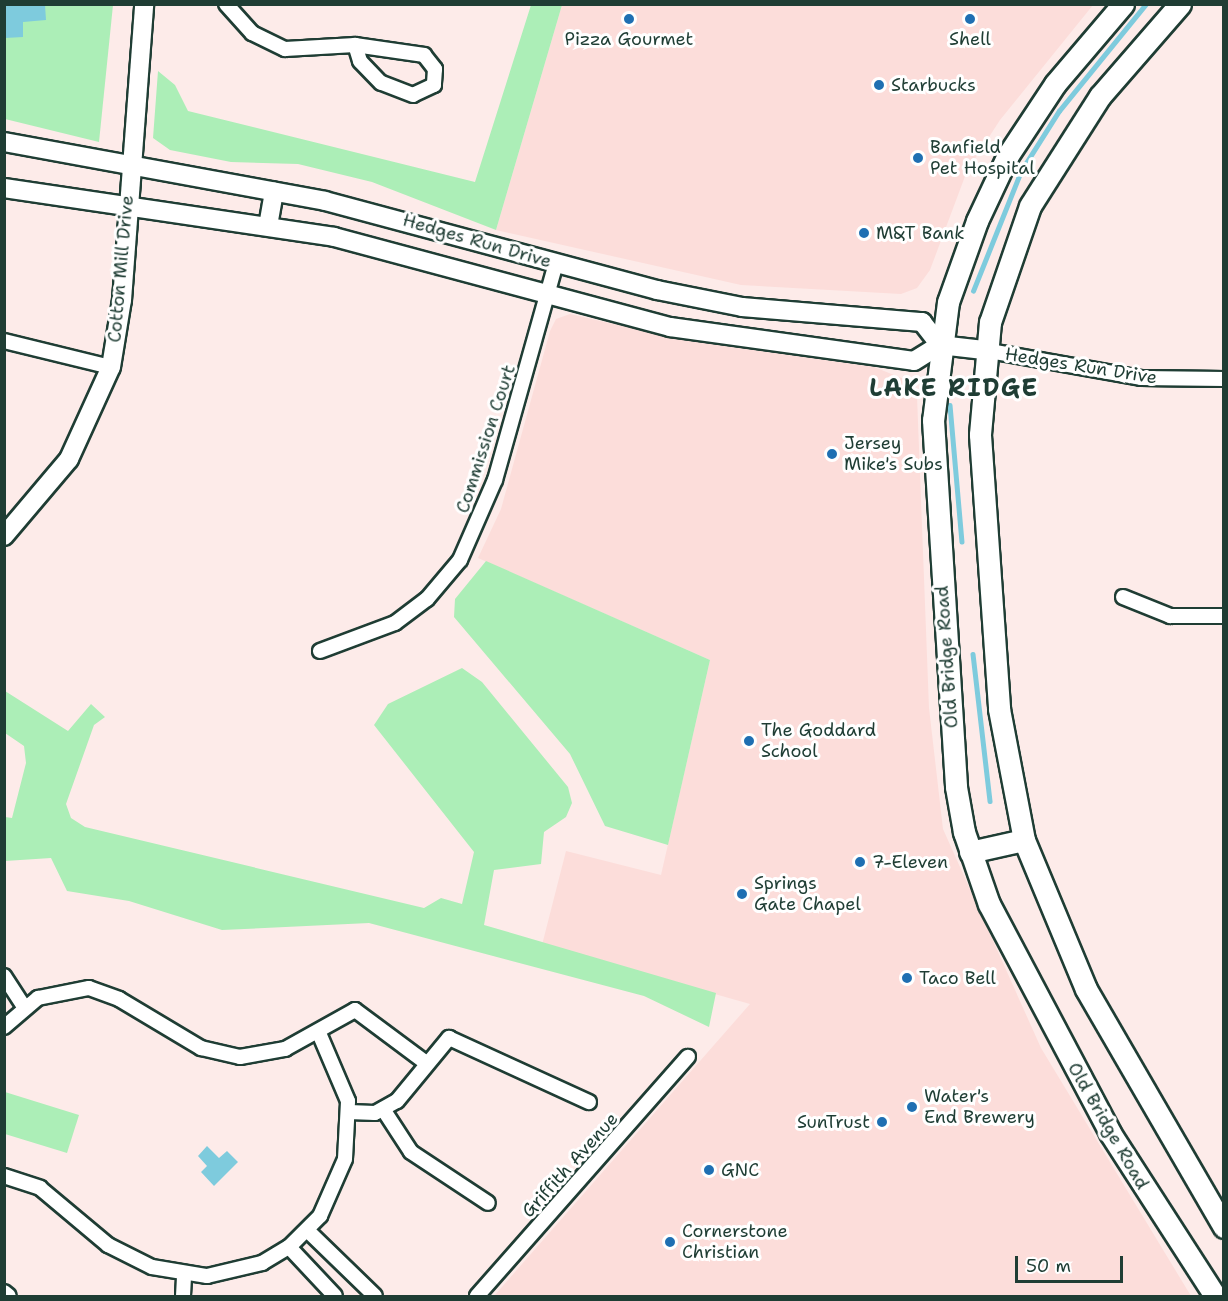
<!DOCTYPE html>
<style>
body{margin:0}
#map{position:relative;width:1228px;height:1301px;overflow:hidden;background:#fdebe9;font-family:"Shantell Sans",sans-serif}
div>[style]{position:absolute}
.built>*{inset:0;background:#fcddda}
.green>*{inset:0;background:#aceeb7}
.water>*{inset:0;background:#7ecbdd}
.stream>*{height:4.5px;margin:-2.25px;padding:0 2.25px;transform-origin:2.25px;border-radius:2.25px;background:#7ecbdd}
.roads{filter:drop-shadow(2px 0 #1f3d34) drop-shadow(-2px 0 #1f3d34) drop-shadow(0 2px #1f3d34) drop-shadow(0 -2px #1f3d34)}
.street>*{height:14px;margin:-7px;padding:0 7px;transform-origin:7px;border-radius:7px;background:#fff}
.secondary>*{height:18px;margin:-9px;padding:0 9px;transform-origin:9px;border-radius:9px;background:#fff}
.primary>*{height:21px;margin:-10.5px;padding:0 10.5px;transform-origin:10.5px;border-radius:10.5px;background:#fff}
.dots>*{width:16px;height:16px;translate:-50% -50%;box-sizing:border-box;border:3px solid #fff;border-radius:50%}
span{translate:-50% -50%;white-space:nowrap;text-align:center;line-height:1.15;-webkit-text-stroke:6px #fff;paint-order:stroke}
.poi-label{font-size:18px;color:#1f3d34}
.left{translate:0 -50%;text-align:left}
.right{translate:-100% -50%;text-align:right}
.street-label{font-size:18px;color:#1f3d34}
.district-label{font-size:24px;color:#1f3d34;font-weight:700;letter-spacing:1.5px}
.frame{position:absolute;inset:0;border:6px solid #1f3d34;pointer-events:none}
.scale{position:absolute;left:1015px;top:1256px;width:108px;height:27px;box-sizing:border-box;border:3px solid #1f3d34;border-top:0;padding-left:8px;font-size:18px;line-height:21px;white-space:nowrap;color:#1f3d34;-webkit-text-stroke:4px #fff;paint-order:stroke}
</style>
<div id="map">
<div class="built">
<div style="clip-path:polygon(562px 5px,1093px 5px,1000px 120px,967px 171px,930px 270px,917px 288px,901px 294px,741px 285px,496px 230px)"></div>
<div style="clip-path:polygon(570px 314px,683px 340px,874px 367px,909px 381px,917px 396px,929px 708px,943px 829px,1041px 1048px,1191px 1296px,494px 1296px,750px 1004px,542px 945px,566px 851px,661px 875px,710px 660px,478px 558px,501px 509px,550px 331px,556px 319px)"></div>
</div>
<div class="green">
<div style="clip-path:polygon(4px 5px,113px 5px,99px 142px,5px 119px)"></div>
<div style="clip-path:polygon(531px 5px,562px 5px,496px 230px,372px 182px,298px 164px,231px 162px,170px 150px,153px 138px,158px 71px,175px 85px,188px 111px,475px 182px)"></div>
<div style="clip-path:polygon(486px 561px,710px 660px,668px 845px,605px 826px,570px 754px,454px 617px,455px 599px)"></div>
<div style="clip-path:polygon(462px 668px,482px 682px,568px 787px,572px 803px,566px 817px,544px 832px,541px 864px,494px 870px,484px 925px,716px 993px,709px 1027px,644px 996px,369px 923px,222px 930px,129px 901px,67px 891px,51px 858px,5px 861px,5px 817px,12px 818px,26px 763px,24px 746px,5px 733px,5px 691px,68px 731px,91px 704px,105px 717px,94px 725px,66px 804px,71px 818px,85px 827px,424px 908px,441px 898px,462px 904px,474px 852px,374px 725px,388px 704px)"></div>
<div style="clip-path:polygon(5px 1092px,79px 1115px,67px 1153px,5px 1134px)"></div>
</div>
<div class="water">
<div style="clip-path:polygon(5px 4px,45px 5px,46px 20px,23px 22px,23px 37px,5px 38px)"></div>
<div style="clip-path:polygon(207px 1146px,219px 1158px,227px 1151px,238px 1162px,214px 1186px,201px 1172px,207px 1166px,198px 1156px)"></div>
</div>
<div class="stream">
<div style="left:973px;top:291px;width:129px;rotate:-68.2deg"></div>
<div style="left:1021px;top:171px;width:71px;rotate:-57.7deg"></div>
<div style="left:1059px;top:111px;width:138px;rotate:-50.9deg"></div>
<div style="left:950px;top:405px;width:137px;rotate:85deg"></div>
<div style="left:973px;top:654px;width:148px;rotate:83.4deg"></div>
</div>
<div class="roads">
<div class="street">
<div style="left:226px;top:4px;width:39px;rotate:48deg"></div>
<div style="left:252px;top:33px;width:37px;rotate:26deg"></div>
<div style="left:285px;top:49px;width:70px;rotate:-3.3deg"></div>
<div style="left:355px;top:45px;width:70px;rotate:8.2deg"></div>
<div style="left:424px;top:55px;width:18px;rotate:52deg"></div>
<div style="left:435px;top:69px;width:16px;rotate:94deg"></div>
<div style="left:434px;top:85px;width:23px;rotate:155deg"></div>
<div style="left:413px;top:95px;width:34px;rotate:-159deg"></div>
<div style="left:381px;top:83px;width:30px;rotate:-134deg"></div>
<div style="left:360px;top:61px;width:17px;rotate:-107deg"></div>
<div style="left:4px;top:341px;width:110px;rotate:13.7deg"></div>
<div style="left:984px;top:350px;width:159px;rotate:10.1deg"></div>
<div style="left:1141px;top:378px;width:83px;rotate:0.7deg"></div>
<div style="left:1123px;top:597px;width:51px;rotate:22deg"></div>
<div style="left:1170px;top:616px;width:54px"></div>
<div style="left:320px;top:651px;width:80px;rotate:-20.5deg"></div>
<div style="left:395px;top:623px;width:40px;rotate:-37deg"></div>
<div style="left:427px;top:599px;width:51px;rotate:-49.8deg"></div>
<div style="left:460px;top:560px;width:87px;rotate:-66.4deg"></div>
<div style="left:495px;top:480px;width:225px;rotate:-74.3deg"></div>
<div style="left:4px;top:976px;width:37px;rotate:57deg"></div>
<div style="left:4px;top:1027px;width:45px;rotate:-40.5deg"></div>
<div style="left:38px;top:998px;width:52px;rotate:-11.1deg"></div>
<div style="left:89px;top:988px;width:32px;rotate:20deg"></div>
<div style="left:119px;top:999px;width:96px;rotate:30.9deg"></div>
<div style="left:201px;top:1048px;width:40px;rotate:13deg"></div>
<div style="left:240px;top:1057px;width:46px;rotate:-10.1deg"></div>
<div style="left:285px;top:1049px;width:80px;rotate:-29.1deg"></div>
<div style="left:355px;top:1010px;width:89px;rotate:36.7deg"></div>
<div style="left:383px;top:1109px;width:51px;rotate:56.9deg"></div>
<div style="left:411px;top:1152px;width:92px;rotate:33.5deg"></div>
<div style="left:349px;top:1112px;width:26px;rotate:2deg"></div>
<div style="left:375px;top:1113px;width:25px;rotate:-29deg"></div>
<div style="left:397px;top:1101px;width:82px;rotate:-50.5deg"></div>
<div style="left:449px;top:1038px;width:154px;rotate:24.6deg"></div>
<div style="left:4px;top:1176px;width:38px;rotate:18deg"></div>
<div style="left:40px;top:1188px;width:89px;rotate:40deg"></div>
<div style="left:108px;top:1245px;width:49px;rotate:26.6deg"></div>
<div style="left:152px;top:1267px;width:56px;rotate:9.3deg"></div>
<div style="left:207px;top:1276px;width:57px;rotate:-13.3deg"></div>
<div style="left:262px;top:1263px;width:31px;rotate:-31deg"></div>
<div style="left:289px;top:1247px;width:44px;rotate:-45deg"></div>
<div style="left:320px;top:1216px;width:62px;rotate:-66.3deg"></div>
<div style="left:345px;top:1159px;width:58px;rotate:-87deg"></div>
<div style="left:348px;top:1101px;width:74px;rotate:-113.1deg"></div>
<div style="left:308px;top:1231px;width:93px;rotate:44.1deg"></div>
<div style="left:289px;top:1247px;width:67px;rotate:46.8deg"></div>
<div style="left:4px;top:1292px;width:6px;rotate:39deg"></div>
<div style="left:183px;top:1296px;width:21px;rotate:-87deg"></div>
<div style="left:477px;top:1296px;width:319px;rotate:-48.6deg"></div>
</div>
<div class="secondary">
<div style="left:4px;top:142px;width:326px;rotate:10.4deg"></div>
<div style="left:325px;top:201px;width:344px;rotate:15deg"></div>
<div style="left:657px;top:290px;width:87px;rotate:11.3deg"></div>
<div style="left:742px;top:307px;width:181px;rotate:4.8deg"></div>
<div style="left:922px;top:322px;width:29px;rotate:52deg"></div>
<div style="left:4px;top:188px;width:334px;rotate:8.4deg"></div>
<div style="left:334px;top:237px;width:348px;rotate:15deg"></div>
<div style="left:670px;top:327px;width:246px;rotate:7.9deg"></div>
<div style="left:914px;top:361px;width:31px;rotate:-32deg"></div>
<div style="left:940px;top:345px;width:44px;rotate:6.5deg"></div>
<div style="left:268px;top:226px;width:35px;rotate:-80deg"></div>
<div style="left:4px;top:536px;width:101px;rotate:-49.8deg"></div>
<div style="left:69px;top:459px;width:101px;rotate:-65.5deg"></div>
<div style="left:111px;top:367px;width:68px;rotate:-80.7deg"></div>
<div style="left:122px;top:300px;width:297px;rotate:-85.7deg"></div>
</div>
<div class="primary">
<div style="left:1123px;top:4px;width:105px;rotate:130.4deg"></div>
<div style="left:1055px;top:84px;width:85px;rotate:123.5deg"></div>
<div style="left:1008px;top:155px;width:73px;rotate:115.2deg"></div>
<div style="left:977px;top:221px;width:86px;rotate:109.7deg"></div>
<div style="left:948px;top:302px;width:119px;rotate:97.2deg"></div>
<div style="left:933px;top:420px;width:368px;rotate:86.4deg"></div>
<div style="left:956px;top:787px;width:46px;rotate:79.9deg"></div>
<div style="left:964px;top:832px;width:76px;rotate:70.9deg"></div>
<div style="left:989px;top:904px;width:259px;rotate:62.1deg"></div>
<div style="left:1110px;top:1133px;width:194px;rotate:57.2deg"></div>
<div style="left:1180px;top:4px;width:122px;rotate:131deg"></div>
<div style="left:1100px;top:96px;width:130px;rotate:122.5deg"></div>
<div style="left:1030px;top:206px;width:123px;rotate:109deg"></div>
<div style="left:990px;top:322px;width:113px;rotate:95.1deg"></div>
<div style="left:980px;top:435px;width:275px;rotate:86deg"></div>
<div style="left:999px;top:709px;width:133px;rotate:79.2deg"></div>
<div style="left:1024px;top:840px;width:161px;rotate:67.4deg"></div>
<div style="left:1086px;top:989px;width:275px;rotate:59.9deg"></div>
<div style="left:970px;top:852px;width:55px;rotate:-12.5deg"></div>
</div>
</div>
<div class="dots">
<div style="left:629px;top:19px;background:#1f6fb2"></div>
<div style="left:970px;top:19px;background:#1f6fb2"></div>
<div style="left:879px;top:85px;background:#1f6fb2"></div>
<div style="left:918px;top:158px;background:#1f6fb2"></div>
<div style="left:864px;top:233px;background:#1f6fb2"></div>
<div style="left:832px;top:454px;background:#1f6fb2"></div>
<div style="left:749px;top:741px;background:#1f6fb2"></div>
<div style="left:860px;top:862px;background:#1f6fb2"></div>
<div style="left:742px;top:894px;background:#1f6fb2"></div>
<div style="left:907px;top:978px;background:#1f6fb2"></div>
<div style="left:912px;top:1107px;background:#1f6fb2"></div>
<div style="left:882px;top:1122px;background:#1f6fb2"></div>
<div style="left:709px;top:1170px;background:#1f6fb2"></div>
<div style="left:670px;top:1242px;background:#1f6fb2"></div>
</div>
<div class="poi-label">
<span style="left:629px;top:39px">Pizza Gourmet</span>
<span style="left:970px;top:39px">Shell</span>
<span class="left" style="left:891px;top:85px">Starbucks</span>
<span class="left" style="left:930px;top:158px">Banfield<br>Pet Hospital</span>
<span class="left" style="left:876px;top:233px">M&amp;T Bank</span>
<span class="left" style="left:844px;top:454px">Jersey<br>Mike's Subs</span>
<span class="left" style="left:761px;top:741px">The Goddard<br>School</span>
<span class="left" style="left:872px;top:862px">7-Eleven</span>
<span class="left" style="left:754px;top:894px">Springs<br>Gate Chapel</span>
<span class="left" style="left:919px;top:978px">Taco Bell</span>
<span class="left" style="left:924px;top:1107px">Water's<br>End Brewery</span>
<span class="right" style="left:870px;top:1122px">SunTrust</span>
<span class="left" style="left:721px;top:1170px">GNC</span>
<span class="left" style="left:682px;top:1242px">Cornerstone<br>Christian</span>
</div>
<div class="street-label">
<span style="left:477px;top:241px;rotate:16deg">Hedges Run Drive</span>
<span style="left:121px;top:269px;rotate:-85deg">Cotton Mill Drive</span>
<span style="left:1081px;top:366px;rotate:9deg">Hedges Run Drive</span>
<span style="left:486px;top:439px;rotate:-72deg">Commission Court</span>
<span style="left:947px;top:657px;rotate:-94deg">Old Bridge Road</span>
<span style="left:1108px;top:1126px;rotate:60deg">Old Bridge Road</span>
<span style="left:570px;top:1165px;rotate:-48deg">Griffith Avenue</span>
</div>
<div class="district-label">
<span style="left:954px;top:389px">LAKE RIDGE</span>
</div>
<div class="frame"></div>
<div class="scale">50 m</div>
</div>
